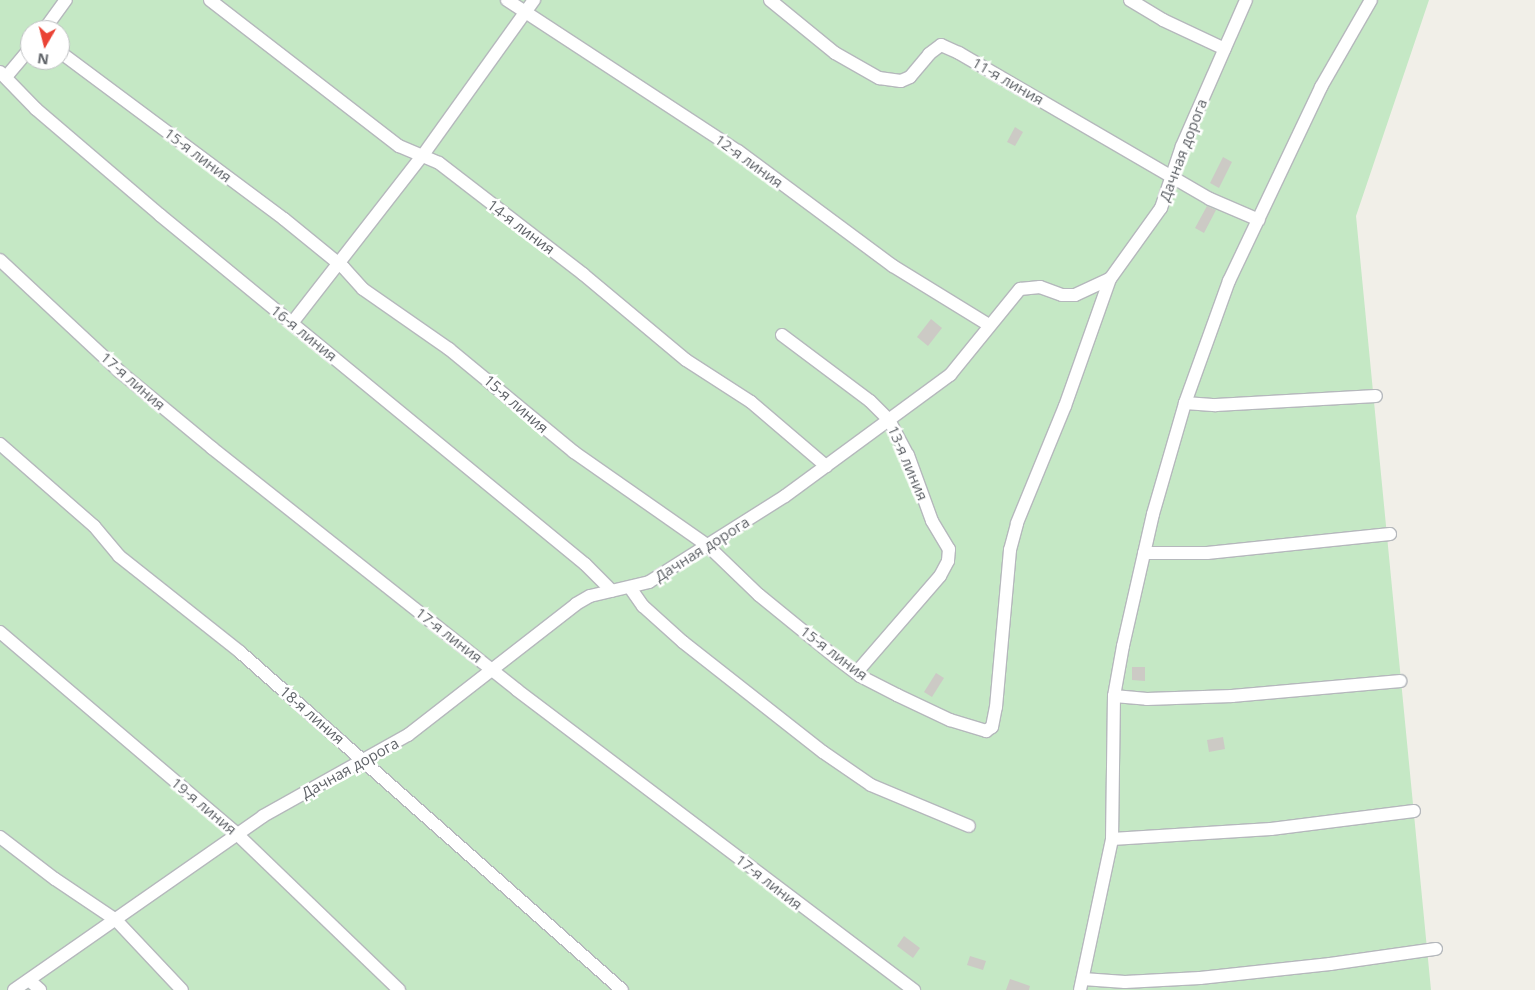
<!DOCTYPE html>
<meta charset="utf-8">
<style>
body{margin:0}
#map{position:relative;width:1535px;height:990px;overflow:hidden;background:#f1efe8;font-family:"Open Sans",sans-serif}
div>[style]{position:absolute}
.green>*{inset:0;background:#c5e8c5}
.building>*{inset:0;background:#cccac5}
.roads{filter:drop-shadow(1px 0 #b5b8bc) drop-shadow(-1px 0 #b5b8bc) drop-shadow(0 1px #b5b8bc) drop-shadow(0 -1px #b5b8bc)}
.street>*{height:12px;margin:-6px;padding:0 6px;transform-origin:6px;border-radius:6px;background:#fff}
span{translate:-50% -50%;white-space:nowrap;text-align:center;line-height:1.15;-webkit-text-stroke:5px #fff;paint-order:stroke}
.street-label{font-size:15px;color:#5f6368}
.north{position:absolute;left:20px;top:20px;width:50px;height:50px;box-sizing:border-box;background:#fff;border:1px solid #bfc1c3;border-radius:50%;rotate:188deg;font-size:14px;font-weight:700;line-height:20px;text-align:center;color:#5f6368}
.north::after{content:'';display:block;margin:auto;width:18px;height:22px;background:#ea4335;clip-path:polygon(50% 0,100% 100%,50% 72%,0 100%)}
</style>
<div id="map">
<div class="green">
<div style="clip-path:polygon(evenodd,0 0,1429px 0,1356px 216px,1431px 990px,0 990px,0 0,30px 30px,60px 30px,60px 60px,30px 60px,30px 30px)"></div>
</div>
<div class="building">
<div style="clip-path:polygon(1015px 127px,1023px 132px,1015px 146px,1007px 142px)"></div>
<div style="clip-path:polygon(1223px 157px,1232px 162px,1219px 188px,1210px 183px)"></div>
<div style="clip-path:polygon(1207px 206px,1216px 210px,1204px 233px,1195px 228px)"></div>
<div style="clip-path:polygon(931px 319px,942px 328px,928px 346px,917px 337px)"></div>
<div style="clip-path:polygon(1132px 667px,1145px 667px,1145px 681px,1132px 680px)"></div>
<div style="clip-path:polygon(936px 673px,944px 678px,932px 697px,924px 692px)"></div>
<div style="clip-path:polygon(1223px 737px,1225px 749px,1209px 752px,1207px 740px)"></div>
<div style="clip-path:polygon(904px 936px,920px 948px,913px 958px,897px 946px)"></div>
<div style="clip-path:polygon(970px 956px,986px 961px,983px 970px,967px 965px)"></div>
<div style="clip-path:polygon(1010px 979px,1030px 986px,1029px 990px,1006px 990px)"></div>
</div>
<div class="roads">
<div class="street">
<div style="left:210px;top:0;width:239px;rotate:37.7deg"></div>
<div style="left:399px;top:146px;width:43px;rotate:23deg"></div>
<div style="left:439px;top:163px;width:182px;rotate:37.6deg"></div>
<div style="left:583px;top:274px;width:134px;rotate:39.9deg"></div>
<div style="left:686px;top:360px;width:77px;rotate:32.9deg"></div>
<div style="left:751px;top:402px;width:99px;rotate:40.5deg"></div>
<div style="left:507px;top:0;width:276px;rotate:33.2deg"></div>
<div style="left:738px;top:151px;width:193px;rotate:36.6deg"></div>
<div style="left:893px;top:266px;width:113px;rotate:31.6deg"></div>
<div style="left:770px;top:0;width:84px;rotate:39.2deg"></div>
<div style="left:835px;top:53px;width:51px;rotate:29.6deg"></div>
<div style="left:879px;top:78px;width:22px;rotate:8deg"></div>
<div style="left:901px;top:81px;width:10px;rotate:-24deg"></div>
<div style="left:910px;top:77px;width:30px;rotate:-50deg"></div>
<div style="left:929px;top:54px;width:15px;rotate:-37deg"></div>
<div style="left:941px;top:45px;width:20px;rotate:24deg"></div>
<div style="left:959px;top:53px;width:290px;rotate:30.2deg"></div>
<div style="left:1210px;top:199px;width:53px;rotate:23.2deg"></div>
<div style="left:1130px;top:0;width:39px;rotate:31deg"></div>
<div style="left:1163px;top:20px;width:68px;rotate:25.1deg"></div>
<div style="left:44px;top:30px;width:37px;rotate:-54deg"></div>
<div style="left:60px;top:52px;width:279px;rotate:36.7deg"></div>
<div style="left:284px;top:219px;width:77px;rotate:39.2deg"></div>
<div style="left:344px;top:268px;width:28px;rotate:48deg"></div>
<div style="left:363px;top:289px;width:105px;rotate:34.9deg"></div>
<div style="left:449px;top:349px;width:162px;rotate:39.5deg"></div>
<div style="left:574px;top:452px;width:164px;rotate:35deg"></div>
<div style="left:708px;top:546px;width:71px;rotate:43.9deg"></div>
<div style="left:759px;top:595px;width:98px;rotate:39.2deg"></div>
<div style="left:835px;top:657px;width:31px;rotate:37deg"></div>
<div style="left:860px;top:676px;width:42px;rotate:27.2deg"></div>
<div style="left:897px;top:695px;width:59px;rotate:25.3deg"></div>
<div style="left:950px;top:720px;width:38px;rotate:17deg"></div>
<div style="left:986px;top:731px;width:7px;rotate:-34deg"></div>
<div style="left:992px;top:727px;width:20px;rotate:-79deg"></div>
<div style="left:996px;top:707px;width:158px;rotate:-84.9deg"></div>
<div style="left:1010px;top:550px;width:28px;rotate:-75deg"></div>
<div style="left:1017px;top:523px;width:126px;rotate:-67.7deg"></div>
<div style="left:1065px;top:406px;width:135px;rotate:-70.5deg"></div>
<div style="left:0;top:72px;width:52px;rotate:45.8deg"></div>
<div style="left:36px;top:109px;width:163px;rotate:40.5deg"></div>
<div style="left:160px;top:215px;width:550px;rotate:39.39deg"></div>
<div style="left:585px;top:564px;width:38px;rotate:45deg"></div>
<div style="left:6px;top:77px;width:38px;rotate:-50deg"></div>
<div style="left:0;top:260px;width:163px;rotate:43deg"></div>
<div style="left:119px;top:371px;width:121px;rotate:39.6deg"></div>
<div style="left:212px;top:448px;width:389px;rotate:38.4deg"></div>
<div style="left:517px;top:690px;width:498px;rotate:37.1deg"></div>
<div style="left:292px;top:323px;width:213px;rotate:-52.1deg"></div>
<div style="left:423px;top:155px;width:191px;rotate:-54.4deg"></div>
<div style="left:782px;top:335px;width:110px;rotate:36.9deg"></div>
<div style="left:870px;top:401px;width:27px;rotate:45deg"></div>
<div style="left:889px;top:420px;width:40px;rotate:62deg"></div>
<div style="left:908px;top:455px;width:70px;rotate:70deg"></div>
<div style="left:932px;top:521px;width:33px;rotate:59deg"></div>
<div style="left:949px;top:549px;width:12px;rotate:95deg"></div>
<div style="left:948px;top:561px;width:17px;rotate:118deg"></div>
<div style="left:940px;top:576px;width:128px;rotate:130.9deg"></div>
<div style="left:1185px;top:403px;width:31px;rotate:4deg"></div>
<div style="left:1216px;top:405px;width:160px;rotate:-3.2deg"></div>
<div style="left:0;top:444px;width:125px;rotate:41.1deg"></div>
<div style="left:94px;top:526px;width:39px;rotate:50deg"></div>
<div style="left:119px;top:556px;width:154px;rotate:38.4deg"></div>
<div style="left:240px;top:652px;width:510px;rotate:41.5deg"></div>
<div style="left:1144px;top:553px;width:63px"></div>
<div style="left:1207px;top:553px;width:184px;rotate:-5.9deg"></div>
<div style="left:631px;top:589px;width:21px;rotate:55deg"></div>
<div style="left:643px;top:606px;width:54px;rotate:42deg"></div>
<div style="left:683px;top:642px;width:178px;rotate:38.2deg"></div>
<div style="left:823px;top:752px;width:58px;rotate:34.5deg"></div>
<div style="left:871px;top:785px;width:106px;rotate:22.7deg"></div>
<div style="left:0;top:632px;width:311px;rotate:40.4deg"></div>
<div style="left:237px;top:834px;width:225px;rotate:43.9deg"></div>
<div style="left:1114px;top:696px;width:33px;rotate:5deg"></div>
<div style="left:1147px;top:699px;width:85px;rotate:-2deg"></div>
<div style="left:1232px;top:696px;width:169px;rotate:-5.1deg"></div>
<div style="left:0;top:837px;width:69px;rotate:37.4deg"></div>
<div style="left:55px;top:879px;width:73px;rotate:33.9deg"></div>
<div style="left:116px;top:920px;width:96px;rotate:46.7deg"></div>
<div style="left:1112px;top:839px;width:159px;rotate:-3.6deg"></div>
<div style="left:1271px;top:829px;width:144px;rotate:-7.2deg"></div>
<div style="left:1083px;top:979px;width:42px;rotate:4.1deg"></div>
<div style="left:1125px;top:982px;width:75px;rotate:-3.1deg"></div>
<div style="left:1200px;top:978px;width:131px;rotate:-6.1deg"></div>
<div style="left:1330px;top:964px;width:107px;rotate:-8.1deg"></div>
<div style="left:29px;top:980px;width:15px;rotate:42deg"></div>
<div style="left:14px;top:990px;width:304px;rotate:-34.9deg"></div>
<div style="left:263px;top:816px;width:166px;rotate:-29.2deg"></div>
<div style="left:408px;top:735px;width:213px;rotate:-37.9deg"></div>
<div style="left:576px;top:604px;width:16px;rotate:-30deg"></div>
<div style="left:590px;top:596px;width:61px;rotate:-13.3deg"></div>
<div style="left:649px;top:582px;width:161px;rotate:-32.3deg"></div>
<div style="left:785px;top:496px;width:205px;rotate:-36.3deg"></div>
<div style="left:950px;top:375px;width:111px;rotate:-50.9deg"></div>
<div style="left:1020px;top:289px;width:20px;rotate:-6deg"></div>
<div style="left:1040px;top:287px;width:23px;rotate:20deg"></div>
<div style="left:1062px;top:295px;width:13px"></div>
<div style="left:1075px;top:295px;width:38px;rotate:-25deg"></div>
<div style="left:1110px;top:279px;width:87px;rotate:-54.3deg"></div>
<div style="left:1161px;top:208px;width:65px;rotate:-71.3deg"></div>
<div style="left:1182px;top:146px;width:159px;rotate:-66.3deg"></div>
<div style="left:1080px;top:990px;width:154px;rotate:-78deg"></div>
<div style="left:1112px;top:839px;width:143px;rotate:-89.2deg"></div>
<div style="left:1114px;top:696px;width:51px;rotate:-79.8deg"></div>
<div style="left:1123px;top:646px;width:135px;rotate:-77.2deg"></div>
<div style="left:1153px;top:514px;width:116px;rotate:-73.9deg"></div>
<div style="left:1185px;top:403px;width:130px;rotate:-70.2deg"></div>
<div style="left:1229px;top:281px;width:215px;rotate:-64.6deg"></div>
<div style="left:1321px;top:87px;width:100px;rotate:-60.1deg"></div>
</div>
</div>
<div class="street-label">
<span style="left:1008px;top:81px;rotate:30deg">11-я линия</span>
<span style="left:1183px;top:150px;rotate:-69deg">Дачная дорога</span>
<span style="left:198px;top:155px;rotate:37deg">15-я линия</span>
<span style="left:749px;top:161px;rotate:36deg">12-я линия</span>
<span style="left:521px;top:227px;rotate:37deg">14-я линия</span>
<span style="left:304px;top:333px;rotate:39deg">16-я линия</span>
<span style="left:133px;top:381px;rotate:41deg">17-я линия</span>
<span style="left:516px;top:404px;rotate:41deg">15-я линия</span>
<span style="left:908px;top:463px;rotate:67deg">13-я линия</span>
<span style="left:702px;top:549px;rotate:-32deg">Дачная дорога</span>
<span style="left:449px;top:635px;rotate:38deg">17-я линия</span>
<span style="left:834px;top:653px;rotate:37deg">15-я линия</span>
<span style="left:312px;top:715px;rotate:41deg">18-я линия</span>
<span style="left:350px;top:768px;rotate:-29deg">Дачная дорога</span>
<span style="left:204px;top:806px;rotate:40deg">19-я линия</span>
<span style="left:769px;top:882px;rotate:38deg">17-я линия</span>
</div>
<div class="north">N</div>
</div>
